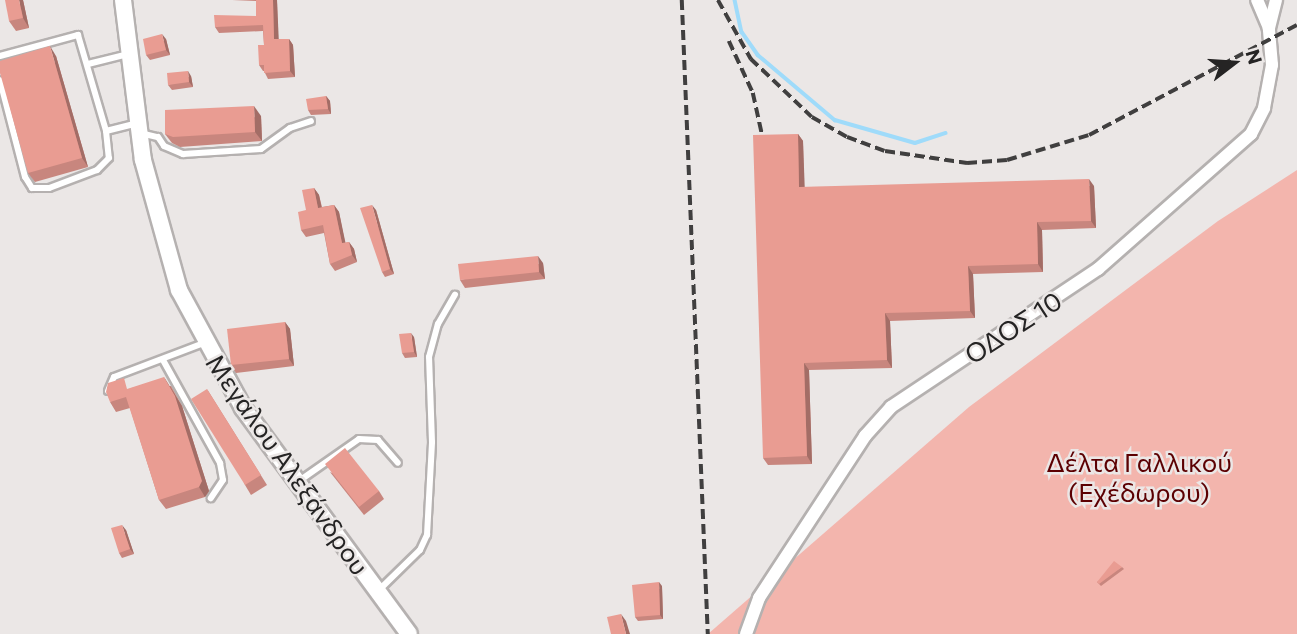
<!DOCTYPE html>
<meta charset="utf-8">
<style>
body{margin:0}
#map{position:relative;width:1297px;height:634px;overflow:hidden;background:#ebe7e6;font-family:Commissioner,sans-serif}
div>[style]{position:absolute}
.green>*{inset:0;background:#f3b5ad}
.stream>*{height:3.5px;margin:-1.75px;padding:0 1.75px;transform-origin:1.75px;border-radius:1.75px;background:#9fdbfa}
.roads{filter:drop-shadow(2px 0 #b5b1b0) drop-shadow(-2px 0 #b5b1b0) drop-shadow(0 2px #b5b1b0) drop-shadow(0 -2px #b5b1b0)}
.service>*{height:6px;margin:-3px;padding:0 3px;transform-origin:3px;border-radius:3px;background:#fff}
.minor>*{height:12px;margin:-6px;padding:0 6px;transform-origin:6px;border-radius:6px;background:#fff}
.tertiary>*{height:16px;margin:-8px;padding:0 8px;transform-origin:8px;border-radius:8px;background:#fff}
.rail>*{height:3.5px;margin-top:-1.75px;transform-origin:0;background:repeating-linear-gradient(90deg,#403f3f 0 10px,transparent 0 15px)}
.wall>*{inset:0;background:#c8867e}
.shaded-wall>*{inset:0;background:#a36d66}
.building>*{inset:0;background:#e99c92}
span{translate:-50% -50%;white-space:nowrap;text-align:center;line-height:1.15;-webkit-text-stroke:5px #ebe7e6;paint-order:stroke}
.street-label{font-size:26px;color:#252424}
.park-label{font-size:26px;color:#5c0002}
.north{position:absolute;left:1199px;top:28px;width:70px;height:70px;-webkit-text-stroke:5px #ebe7e6;paint-order:stroke;rotate:73deg;font-size:19px;font-weight:700;line-height:28px;text-align:center;color:#252424}
.north::after{content:'';display:block;margin:auto;width:24px;height:32px;background:#252424;clip-path:polygon(50% 0,100% 100%,50% 72%,0 100%)}
</style>
<div id="map">
<div class="green">
<div style="clip-path:polygon(1297px 170px,1297px 634px,708px 634px,969px 407px,1218px 221px)"></div>
</div>
<div class="stream">
<div style="left:735px;top:0;width:33px;rotate:78deg"></div>
<div style="left:742px;top:32px;width:28px;rotate:55deg"></div>
<div style="left:758px;top:55px;width:101px;rotate:40.2deg"></div>
<div style="left:835px;top:120px;width:83px;rotate:16deg"></div>
<div style="left:915px;top:143px;width:32px;rotate:-18deg"></div>
</div>
<div class="roads">
<div class="service">
<div style="left:0;top:56px;width:81px;rotate:-15.1deg"></div>
<div style="left:78px;top:35px;width:100px;rotate:73.7deg"></div>
<div style="left:106px;top:131px;width:27px;rotate:84deg"></div>
<div style="left:109px;top:158px;width:17px;rotate:135deg"></div>
<div style="left:97px;top:170px;width:51px;rotate:159.4deg"></div>
<div style="left:49px;top:188px;width:17px;rotate:180deg"></div>
<div style="left:32px;top:188px;width:13px;rotate:-122deg"></div>
<div style="left:25px;top:177px;width:100px;rotate:-104.5deg"></div>
<div style="left:88px;top:64px;width:41px;rotate:-14deg"></div>
<div style="left:106px;top:131px;width:32px;rotate:-14deg"></div>
<div style="left:140px;top:133px;width:18px;rotate:13deg"></div>
<div style="left:158px;top:137px;width:11px;rotate:56deg"></div>
<div style="left:164px;top:146px;width:21px;rotate:23deg"></div>
<div style="left:183px;top:154px;width:78px;rotate:-3.7deg"></div>
<div style="left:261px;top:149px;width:36px;rotate:-36deg"></div>
<div style="left:290px;top:128px;width:22px;rotate:-18deg"></div>
<div style="left:163px;top:360px;width:118px;rotate:61deg"></div>
<div style="left:220px;top:463px;width:17px;rotate:80deg"></div>
<div style="left:223px;top:480px;width:22px;rotate:124deg"></div>
<div style="left:108px;top:391px;width:15px;rotate:-67deg"></div>
<div style="left:114px;top:377px;width:96px;rotate:-20.7deg"></div>
<div style="left:299px;top:481px;width:73px;rotate:-35deg"></div>
<div style="left:359px;top:439px;width:19px;rotate:3deg"></div>
<div style="left:378px;top:440px;width:30px;rotate:49deg"></div>
<div style="left:379px;top:590px;width:57px;rotate:-44.3deg"></div>
<div style="left:420px;top:550px;width:17px;rotate:-65deg"></div>
<div style="left:427px;top:535px;width:93px;rotate:-86.9deg"></div>
<div style="left:432px;top:442px;width:85px;rotate:-92deg"></div>
<div style="left:429px;top:357px;width:34px;rotate:-75deg"></div>
<div style="left:438px;top:324px;width:34px;rotate:-60deg"></div>
</div>
<div class="minor">
<div style="left:1269px;top:28px;width:29px;rotate:-76deg"></div>
<div style="left:746px;top:634px;width:38px;rotate:-70deg"></div>
<div style="left:759px;top:598px;width:194px;rotate:-56.8deg"></div>
<div style="left:865px;top:436px;width:39px;rotate:-48deg"></div>
<div style="left:891px;top:407px;width:249px;rotate:-33.7deg"></div>
<div style="left:1098px;top:269px;width:204px;rotate:-41.4deg"></div>
<div style="left:1251px;top:134px;width:29px;rotate:-63deg"></div>
<div style="left:1264px;top:108px;width:44px;rotate:-79.5deg"></div>
<div style="left:1272px;top:65px;width:37px;rotate:-95deg"></div>
<div style="left:1269px;top:28px;width:30px;rotate:-113deg"></div>
</div>
<div class="tertiary">
<div style="left:123px;top:0;width:161px;rotate:82.9deg"></div>
<div style="left:143px;top:160px;width:135px;rotate:74.5deg"></div>
<div style="left:179px;top:290px;width:134px;rotate:61.5deg"></div>
<div style="left:243px;top:408px;width:280px;rotate:53.7deg"></div>
</div>
</div>
<div class="rail">
<div style="left:682px;top:0;width:635px;rotate:87.65deg"></div>
<div style="left:718px;top:0;width:68px;rotate:60.8deg"></div>
<div style="left:751px;top:59px;width:84px;rotate:43.6deg"></div>
<div style="left:812px;top:117px;width:40px;rotate:29.7deg"></div>
<div style="left:847px;top:137px;width:40px;rotate:20.2deg"></div>
<div style="left:885px;top:151px;width:83px;rotate:8.3deg"></div>
<div style="left:967px;top:163px;width:40px;rotate:-4.3deg"></div>
<div style="left:1007px;top:160px;width:86px;rotate:-17deg"></div>
<div style="left:1089px;top:135px;width:235px;rotate:-27.9deg"></div>
<div style="left:729px;top:41px;width:57px;rotate:65.2deg"></div>
<div style="left:753px;top:93px;width:51px;rotate:77.6deg"></div>
</div>
<div class="wall">
<div style="clip-path:polygon(23px 0,29px 28px,16px 31px,9px 21px)"></div>
<div style="clip-path:polygon(232px 0,277px 0,278px 39px,289px 39px,293px 45px,295px 77px,268px 79px,264px 71px,263px 71px,259px 65px,264px 45px,263px 31px,219px 33px,215px 27px,256px 16px,256px 1px)"></div>
<div style="clip-path:polygon(166px 39px,170px 55px,150px 60px,146px 55px)"></div>
<div style="clip-path:polygon(56px 56px,88px 167px,35px 182px,28px 173px)"></div>
<div style="clip-path:polygon(191px 76px,193px 87px,172px 90px,168px 85px)"></div>
<div style="clip-path:polygon(326px 96px,330px 101px,331px 114px,311px 115px,308px 110px)"></div>
<div style="clip-path:polygon(261px 116px,262px 141px,180px 147px,172px 143px,165px 134px)"></div>
<div style="clip-path:polygon(798px 134px,803px 141px,804px 187px,1094px 186px,1096px 228px,1042px 230px,1043px 272px,973px 274px,975px 318px,890px 321px,892px 368px,809px 370px,812px 464px,768px 465px,763px 458px)"></div>
<div style="clip-path:polygon(314px 188px,319px 195px,322px 207px,334px 205px,339px 212px,345px 243px,349px 242px,354px 249px,357px 262px,335px 271px,330px 264px,324px 233px,306px 237px,301px 230px)"></div>
<div style="clip-path:polygon(376px 210px,394px 274px,385px 277px,382px 272px)"></div>
<div style="clip-path:polygon(543px 263px,545px 279px,465px 288px,460px 280px)"></div>
<div style="clip-path:polygon(285px 322px,290px 329px,294px 366px,236px 373px,231px 365px)"></div>
<div style="clip-path:polygon(414px 337px,417px 357px,405px 358px,402px 353px)"></div>
<div style="clip-path:polygon(171px 386px,182px 406px,209px 491px,205px 497px,166px 509px,159px 500px,130px 408px,116px 412px,110px 402px,131px 388px)"></div>
<div style="clip-path:polygon(207px 389px,267px 485px,251px 495px,245px 485px)"></div>
<div style="clip-path:polygon(330px 472px,379px 491px,384px 499px,364px 515px)"></div>
<div style="clip-path:polygon(126px 530px,134px 554px,122px 558px,119px 553px)"></div>
<div style="clip-path:polygon(1122px 567px,1124px 569px,1101px 586px,1097px 582px)"></div>
<div style="clip-path:polygon(662px 586px,663px 619px,638px 621px,635px 617px)"></div>
</div>
<div class="shaded-wall">
<div style="clip-path:polygon(19px 0,23px 0,29px 28px,23px 18px)"></div>
<div style="clip-path:polygon(273px 0,277px 0,279px 45px,274px 39px)"></div>
<div style="clip-path:polygon(162px 34px,166px 39px,170px 55px,166px 50px)"></div>
<div style="clip-path:polygon(289px 39px,293px 45px,295px 77px,290px 71px)"></div>
<div style="clip-path:polygon(50px 46px,56px 56px,88px 167px,82px 158px)"></div>
<div style="clip-path:polygon(188px 71px,191px 76px,193px 87px,189px 82px)"></div>
<div style="clip-path:polygon(326px 96px,330px 101px,331px 114px,328px 109px)"></div>
<div style="clip-path:polygon(254px 106px,261px 116px,262px 141px,255px 132px)"></div>
<div style="clip-path:polygon(798px 134px,803px 141px,805px 195px,799px 187px)"></div>
<div style="clip-path:polygon(1089px 179px,1094px 186px,1096px 228px,1091px 221px)"></div>
<div style="clip-path:polygon(314px 188px,319px 195px,323px 215px,318px 208px)"></div>
<div style="clip-path:polygon(334px 205px,339px 212px,347px 250px,342px 243px)"></div>
<div style="clip-path:polygon(372px 205px,376px 210px,394px 274px,390px 269px)"></div>
<div style="clip-path:polygon(1037px 222px,1042px 230px,1043px 272px,1038px 264px)"></div>
<div style="clip-path:polygon(349px 242px,354px 249px,357px 262px,352px 255px)"></div>
<div style="clip-path:polygon(538px 256px,543px 263px,545px 279px,539px 272px)"></div>
<div style="clip-path:polygon(968px 266px,973px 274px,975px 318px,970px 311px)"></div>
<div style="clip-path:polygon(885px 313px,890px 321px,892px 368px,887px 360px)"></div>
<div style="clip-path:polygon(285px 322px,290px 329px,294px 366px,289px 359px)"></div>
<div style="clip-path:polygon(411px 333px,414px 337px,417px 357px,414px 352px)"></div>
<div style="clip-path:polygon(804px 363px,809px 370px,812px 464px,807px 456px)"></div>
<div style="clip-path:polygon(164px 377px,182px 406px,209px 491px,205px 497px,199px 487px)"></div>
<div style="clip-path:polygon(122px 525px,126px 530px,134px 554px,130px 549px)"></div>
<div style="clip-path:polygon(659px 582px,662px 586px,663px 619px,660px 615px)"></div>
<div style="clip-path:polygon(621px 614px,626px 621px,630px 634px,626px 634px)"></div>
</div>
<div class="building">
<div style="clip-path:polygon(5px 0,19px 0,23px 18px,9px 21px)"></div>
<div style="clip-path:polygon(256px 0,273px 0,274px 39px,289px 39px,290px 71px,264px 73px,264px 65px,259px 65px,258px 45px,264px 45px,263px 25px,215px 27px,214px 15px,256px 16px)"></div>
<div style="clip-path:polygon(162px 34px,166px 50px,146px 55px,143px 39px)"></div>
<div style="clip-path:polygon(50px 46px,82px 158px,28px 173px,0 73px,0 61px)"></div>
<div style="clip-path:polygon(188px 71px,189px 82px,168px 85px,167px 73px)"></div>
<div style="clip-path:polygon(326px 96px,328px 109px,308px 110px,306px 99px)"></div>
<div style="clip-path:polygon(254px 106px,255px 132px,173px 137px,165px 134px,165px 110px)"></div>
<div style="clip-path:polygon(798px 134px,799px 187px,1089px 179px,1091px 221px,1037px 222px,1038px 264px,968px 266px,970px 311px,885px 313px,887px 360px,804px 363px,807px 456px,763px 458px,753px 135px)"></div>
<div style="clip-path:polygon(314px 188px,318px 208px,334px 205px,342px 243px,349px 242px,352px 255px,330px 264px,323px 225px,301px 230px,298px 212px,306px 210px,302px 190px)"></div>
<div style="clip-path:polygon(372px 205px,390px 269px,382px 272px,360px 208px)"></div>
<div style="clip-path:polygon(538px 256px,539px 272px,460px 280px,458px 264px)"></div>
<div style="clip-path:polygon(285px 322px,289px 359px,231px 365px,227px 329px)"></div>
<div style="clip-path:polygon(411px 333px,414px 352px,402px 353px,399px 334px)"></div>
<div style="clip-path:polygon(164px 377px,175px 396px,202px 481px,199px 487px,159px 500px,126px 397px,110px 402px,106px 392px,108px 383px,124px 378px,127px 389px)"></div>
<div style="clip-path:polygon(207px 389px,261px 475px,245px 485px,191px 399px)"></div>
<div style="clip-path:polygon(345px 448px,379px 491px,359px 507px,325px 464px)"></div>
<div style="clip-path:polygon(122px 525px,130px 549px,119px 553px,111px 528px)"></div>
<div style="clip-path:polygon(1114px 561px,1122px 567px,1099px 584px,1097px 582px)"></div>
<div style="clip-path:polygon(659px 582px,660px 615px,635px 617px,632px 585px)"></div>
<div style="clip-path:polygon(621px 614px,626px 634px,611px 634px,607px 617px)"></div>
</div>
<div class="street-label">
<span style="left:1013px;top:327px;rotate:-33deg">ΟΔΟΣ 10</span>
<span style="left:288px;top:464px;rotate:55deg">Μεγάλου Αλεξάνδρου</span>
</div>
<div class="park-label">
<span style="left:1139px;top:477px">Δέλτα Γαλλικού<br>(Εχέδωρου)</span>
</div>
<div class="north">N</div>
</div>
